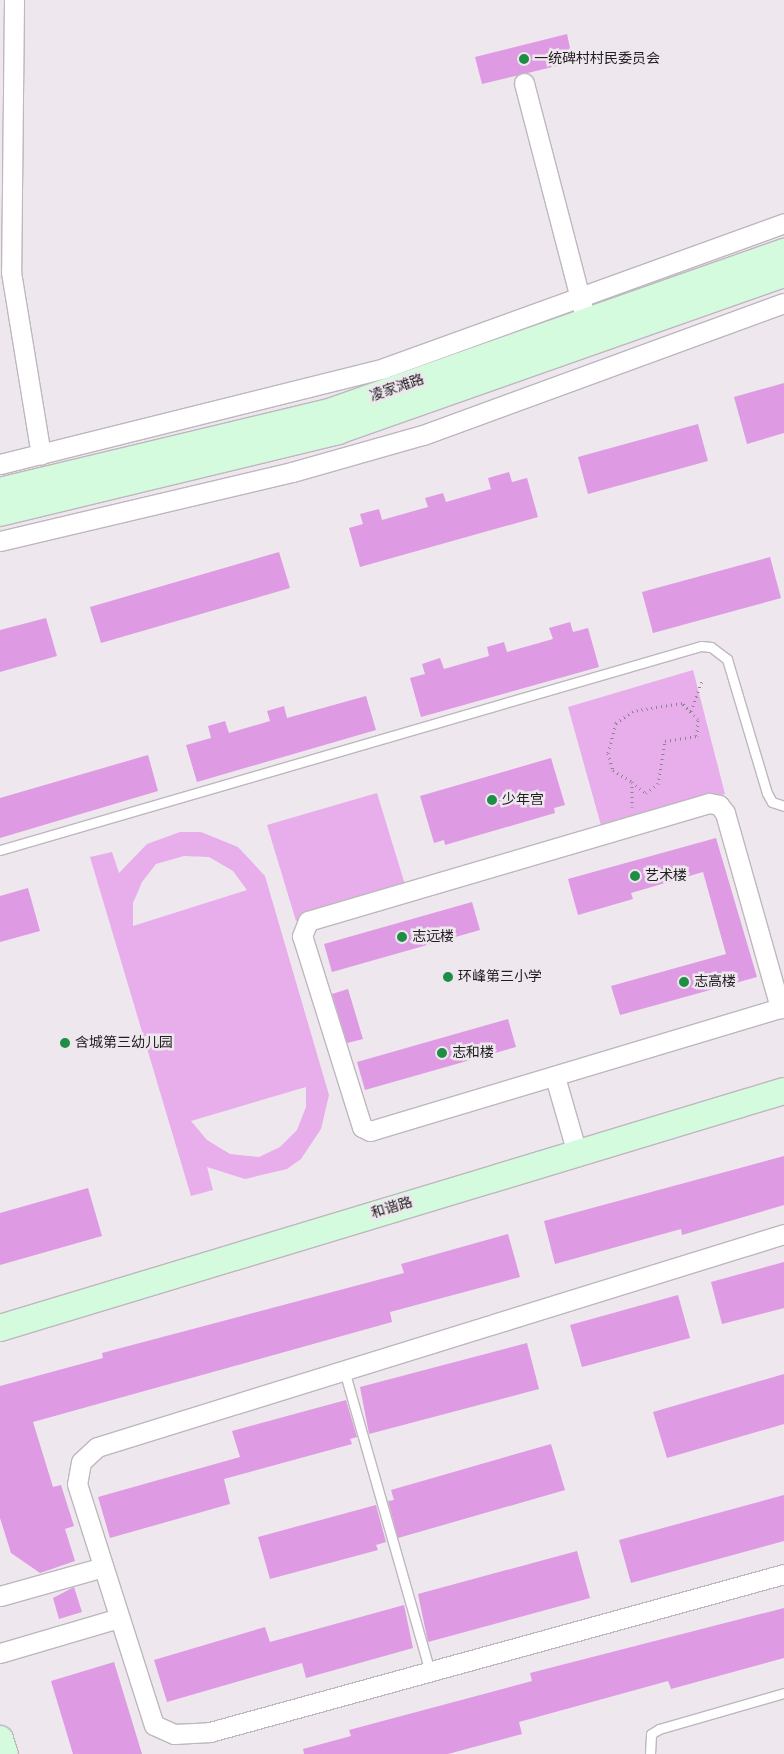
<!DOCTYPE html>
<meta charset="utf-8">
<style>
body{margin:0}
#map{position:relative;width:784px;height:1754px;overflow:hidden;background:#eee7ee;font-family:"Nunito Sans","Noto Sans SC",sans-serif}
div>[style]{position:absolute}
.green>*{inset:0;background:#e7aeeb}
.building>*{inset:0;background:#de9ae3}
.path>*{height:3px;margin-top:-1.5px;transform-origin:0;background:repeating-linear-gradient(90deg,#8a858a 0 1px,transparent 0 5px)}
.roads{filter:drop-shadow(1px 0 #beb7bf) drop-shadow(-1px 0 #beb7bf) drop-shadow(0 1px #beb7bf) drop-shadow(0 -1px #beb7bf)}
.lane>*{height:9px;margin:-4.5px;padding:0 4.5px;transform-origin:4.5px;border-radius:4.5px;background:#fff}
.street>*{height:19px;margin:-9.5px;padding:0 9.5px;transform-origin:9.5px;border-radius:9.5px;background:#fff}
.secondary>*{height:26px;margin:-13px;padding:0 13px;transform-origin:13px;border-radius:13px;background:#d4fbde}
.dots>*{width:14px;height:14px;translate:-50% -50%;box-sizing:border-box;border:2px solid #eee7ee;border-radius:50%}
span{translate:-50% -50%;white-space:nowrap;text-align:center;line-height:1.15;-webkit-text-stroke:5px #eee7ee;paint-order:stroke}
.poi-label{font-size:14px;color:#211e21}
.left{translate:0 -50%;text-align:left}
.street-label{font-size:14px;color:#211e21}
</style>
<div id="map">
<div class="green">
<div style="clip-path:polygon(693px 670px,725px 794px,602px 829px,568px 707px)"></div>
<div style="clip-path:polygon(377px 793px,406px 888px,296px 921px,267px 825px)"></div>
<div style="clip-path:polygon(evenodd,180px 832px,201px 832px,238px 847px,265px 876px,329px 1095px,321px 1129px,301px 1159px,287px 1169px,245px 1179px,207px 1167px,213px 1190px,191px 1196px,90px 857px,112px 852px,119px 873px,147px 844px,180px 832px,184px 856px,209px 857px,233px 871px,247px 890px,133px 926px,133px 903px,142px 882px,156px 864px,184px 856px,180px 832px,306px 1087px,306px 1107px,297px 1130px,280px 1147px,259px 1157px,230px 1154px,207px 1140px,191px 1121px,306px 1087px)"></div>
</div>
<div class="building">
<div style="clip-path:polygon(567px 34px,573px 62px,482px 84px,475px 57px)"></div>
<div style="clip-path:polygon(784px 383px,784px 433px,747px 444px,734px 397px)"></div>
<div style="clip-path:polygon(698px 424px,708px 461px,588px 494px,578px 457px)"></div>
<div style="clip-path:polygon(509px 472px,512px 482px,527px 478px,538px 517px,360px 567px,349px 528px,363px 524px,360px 514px,379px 509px,382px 520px,428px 507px,425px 498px,443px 493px,446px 502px,491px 489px,488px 478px)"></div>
<div style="clip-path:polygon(279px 552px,290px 588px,101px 643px,90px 607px)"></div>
<div style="clip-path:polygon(770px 557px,781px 598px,653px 633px,642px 592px)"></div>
<div style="clip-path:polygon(46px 618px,57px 656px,0 672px,0 630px)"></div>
<div style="clip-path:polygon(570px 622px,573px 632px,588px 628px,599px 667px,421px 717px,410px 678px,425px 674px,422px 664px,440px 658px,444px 669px,489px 656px,487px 647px,504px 642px,507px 652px,553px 639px,549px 628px)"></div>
<div style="clip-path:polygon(366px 696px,376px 730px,197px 782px,186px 745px,211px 738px,208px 726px,225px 721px,229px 733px,270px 721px,267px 711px,284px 706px,287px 718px)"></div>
<div style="clip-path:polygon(148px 755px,158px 791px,0 838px,0 798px)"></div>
<div style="clip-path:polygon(551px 758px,565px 805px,554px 808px,555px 813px,445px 845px,444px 840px,434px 843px,420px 796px)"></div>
<div style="clip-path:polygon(716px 838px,757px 977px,620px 1015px,611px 986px,726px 954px,703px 872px,631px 893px,633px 899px,578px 915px,568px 879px)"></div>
<div style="clip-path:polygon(28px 888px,40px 931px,0 942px,0 896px)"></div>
<div style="clip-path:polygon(472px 902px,480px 930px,332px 972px,324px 944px)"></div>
<div style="clip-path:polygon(348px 989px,363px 1039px,347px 1043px,332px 994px)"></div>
<div style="clip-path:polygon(508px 1019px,516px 1047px,365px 1090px,357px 1062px)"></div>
<div style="clip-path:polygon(784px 1156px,784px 1205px,682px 1235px,681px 1229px,555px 1264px,544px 1221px)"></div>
<div style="clip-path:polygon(88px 1188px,102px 1236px,0 1265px,0 1213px)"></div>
<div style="clip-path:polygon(508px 1234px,520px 1277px,390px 1312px,392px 1322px,33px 1422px,53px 1487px,61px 1485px,74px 1526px,65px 1529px,75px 1561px,40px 1573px,11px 1553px,0 1518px,0 1386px,103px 1358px,102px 1353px,404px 1273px,401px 1264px)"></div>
<div style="clip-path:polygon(784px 1262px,784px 1308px,722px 1324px,711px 1282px)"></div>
<div style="clip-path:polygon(678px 1295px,690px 1338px,582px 1367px,570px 1325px)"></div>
<div style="clip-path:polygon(527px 1343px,539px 1389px,369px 1434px,360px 1387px)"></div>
<div style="clip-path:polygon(784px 1374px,784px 1424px,667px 1458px,653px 1412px)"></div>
<div style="clip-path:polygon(346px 1400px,357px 1437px,350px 1439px,352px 1444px,224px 1479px,230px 1504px,110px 1538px,98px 1497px,240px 1457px,232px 1431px)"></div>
<div style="clip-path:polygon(551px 1444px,565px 1490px,398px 1538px,388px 1501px,394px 1500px,391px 1490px)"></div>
<div style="clip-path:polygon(784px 1495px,784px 1541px,631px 1583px,619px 1540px)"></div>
<div style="clip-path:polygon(376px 1505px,386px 1542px,376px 1545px,378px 1550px,270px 1579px,258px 1537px)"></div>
<div style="clip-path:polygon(577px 1551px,590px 1598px,428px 1642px,418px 1594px)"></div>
<div style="clip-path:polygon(74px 1587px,82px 1612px,59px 1619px,53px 1598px)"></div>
<div style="clip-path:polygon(404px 1605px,413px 1648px,306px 1678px,302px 1663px,167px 1702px,154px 1660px,265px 1627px,270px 1642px)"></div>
<div style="clip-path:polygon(784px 1608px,784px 1658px,671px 1689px,668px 1681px,519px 1722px,522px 1734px,448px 1754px,304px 1754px,303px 1749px,351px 1736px,349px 1730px,532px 1681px,530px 1673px)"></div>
<div style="clip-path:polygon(114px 1662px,142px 1754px,73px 1754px,51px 1681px)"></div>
</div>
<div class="path">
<div style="left:691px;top:711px;width:32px;rotate:-70deg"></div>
<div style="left:632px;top:807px;width:25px;rotate:-90deg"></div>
<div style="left:632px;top:782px;width:18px;rotate:38deg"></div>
<div style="left:646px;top:793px;width:15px;rotate:-37deg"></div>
<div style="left:658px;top:784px;width:44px;rotate:-80.8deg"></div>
<div style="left:665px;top:741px;width:32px;rotate:-9deg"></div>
<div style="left:697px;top:736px;width:17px;rotate:-87deg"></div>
<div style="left:698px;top:719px;width:23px;rotate:-135deg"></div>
<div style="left:682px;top:703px;width:50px;rotate:170.7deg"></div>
<div style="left:633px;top:711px;width:21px;rotate:145deg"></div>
<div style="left:616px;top:723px;width:31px;rotate:105deg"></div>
<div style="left:608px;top:753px;width:18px;rotate:74deg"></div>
<div style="left:613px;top:770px;width:22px;rotate:32deg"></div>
</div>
<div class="roads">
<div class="lane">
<div style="left:0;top:850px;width:730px;rotate:-16.23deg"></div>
<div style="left:701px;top:646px;width:10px;rotate:6deg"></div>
<div style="left:711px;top:647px;width:20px;rotate:37deg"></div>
<div style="left:727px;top:659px;width:140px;rotate:73.4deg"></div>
<div style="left:767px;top:793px;width:10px;rotate:61deg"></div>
<div style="left:772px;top:802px;width:13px;rotate:18deg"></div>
<div style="left:344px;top:1370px;width:314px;rotate:74.1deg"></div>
<div style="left:650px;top:1754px;width:20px;rotate:-87deg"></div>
<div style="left:651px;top:1734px;width:9px;rotate:-32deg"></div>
<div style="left:659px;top:1729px;width:130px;rotate:-16.1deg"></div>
</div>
<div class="street">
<div style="left:14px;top:0;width:272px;rotate:90.6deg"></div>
<div style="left:11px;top:272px;width:185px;rotate:80.7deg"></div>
<div style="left:524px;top:83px;width:235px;rotate:75.4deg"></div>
<div style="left:0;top:464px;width:396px;rotate:-14deg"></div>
<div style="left:384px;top:368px;width:425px;rotate:-19.9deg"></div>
<div style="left:0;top:541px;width:300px;rotate:-13.3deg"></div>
<div style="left:292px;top:472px;width:136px;rotate:-15.8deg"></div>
<div style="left:423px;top:435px;width:384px;rotate:-20.1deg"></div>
<div style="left:709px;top:803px;width:10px;rotate:11deg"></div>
<div style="left:719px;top:805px;width:10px;rotate:53deg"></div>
<div style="left:725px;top:813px;width:203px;rotate:74.2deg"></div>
<div style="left:780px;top:1008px;width:428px;rotate:163.3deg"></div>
<div style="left:370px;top:1131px;width:9px;rotate:-153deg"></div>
<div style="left:362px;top:1127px;width:200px;rotate:-107.4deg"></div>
<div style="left:302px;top:936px;width:16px;rotate:-68deg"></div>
<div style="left:308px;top:921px;width:418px;rotate:-16.4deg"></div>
<div style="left:555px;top:1077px;width:79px;rotate:73.9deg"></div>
<div style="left:784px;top:1234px;width:719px;rotate:162.77deg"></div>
<div style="left:97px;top:1447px;width:22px;rotate:137deg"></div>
<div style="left:81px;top:1462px;width:22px;rotate:100deg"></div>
<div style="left:77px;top:1484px;width:253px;rotate:72.3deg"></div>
<div style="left:154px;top:1725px;width:22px;rotate:24deg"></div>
<div style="left:174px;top:1734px;width:36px;rotate:-3deg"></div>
<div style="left:210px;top:1732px;width:595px;rotate:-15.39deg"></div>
<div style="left:0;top:1596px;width:107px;rotate:-15.7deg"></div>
<div style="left:0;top:1653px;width:124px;rotate:-16.4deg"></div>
</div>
<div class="secondary">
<div style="left:0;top:491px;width:342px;rotate:-13.5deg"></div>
<div style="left:332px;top:411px;width:479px;rotate:-19.4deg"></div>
<div style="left:0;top:513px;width:348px;rotate:-13.6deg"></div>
<div style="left:338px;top:431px;width:473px;rotate:-19.4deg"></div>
<div style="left:0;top:1328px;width:819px;rotate:-16.82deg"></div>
<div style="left:0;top:1739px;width:16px;rotate:72deg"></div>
</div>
</div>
<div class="dots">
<div style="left:524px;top:59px;background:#1f8d45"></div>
<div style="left:492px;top:800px;background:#1f8d45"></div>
<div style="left:635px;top:876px;background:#1f8d45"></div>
<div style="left:402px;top:937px;background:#1f8d45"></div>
<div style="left:448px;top:977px;background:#1f8d45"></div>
<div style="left:684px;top:982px;background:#1f8d45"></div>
<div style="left:65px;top:1043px;background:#1f8d45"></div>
<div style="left:442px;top:1053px;background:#1f8d45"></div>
</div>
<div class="poi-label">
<span class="left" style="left:534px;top:59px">一统碑村村民委员会</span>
<span class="left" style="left:502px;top:800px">少年宫</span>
<span class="left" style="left:645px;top:876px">艺术楼</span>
<span class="left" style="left:412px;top:937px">志远楼</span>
<span class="left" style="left:458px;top:977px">环峰第三小学</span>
<span class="left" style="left:694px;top:982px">志高楼</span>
<span class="left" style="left:75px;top:1043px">含城第三幼儿园</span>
<span class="left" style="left:452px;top:1053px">志和楼</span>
</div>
<div class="street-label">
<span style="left:397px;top:388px;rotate:-19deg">凌家滩路</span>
<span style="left:392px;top:1208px;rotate:-17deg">和谐路</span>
</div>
</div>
